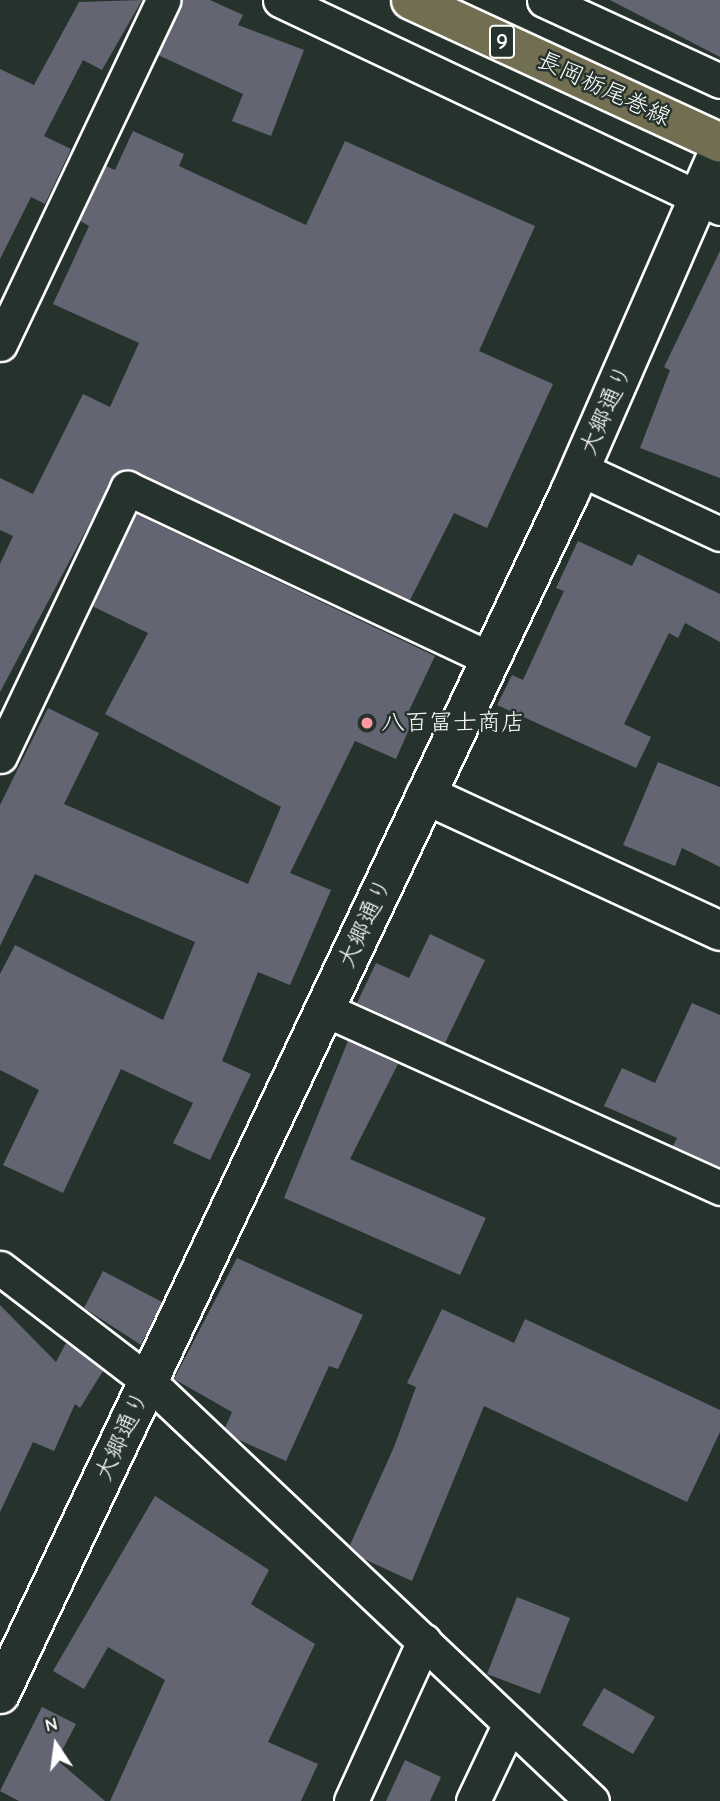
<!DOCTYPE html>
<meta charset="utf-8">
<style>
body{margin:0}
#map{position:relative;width:720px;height:1801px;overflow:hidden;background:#26332d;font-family:"Comic Neue","Klee One",sans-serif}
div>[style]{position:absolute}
.building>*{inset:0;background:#646572}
.roads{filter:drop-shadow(2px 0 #fff) drop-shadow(-2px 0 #fff) drop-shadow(0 2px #fff) drop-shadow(0 -2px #fff)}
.minor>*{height:33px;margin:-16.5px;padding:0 16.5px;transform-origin:16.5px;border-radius:16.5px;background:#26332d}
.tertiary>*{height:38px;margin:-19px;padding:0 19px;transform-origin:19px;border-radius:19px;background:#26332d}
.primary>*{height:38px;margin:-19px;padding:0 19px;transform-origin:19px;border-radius:19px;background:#726e52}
.dots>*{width:19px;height:19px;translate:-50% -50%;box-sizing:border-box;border:4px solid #26332d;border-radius:50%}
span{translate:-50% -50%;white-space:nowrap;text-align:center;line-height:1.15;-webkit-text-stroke:5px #26332d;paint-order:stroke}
.shield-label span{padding:2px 5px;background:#26332d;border:2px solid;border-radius:5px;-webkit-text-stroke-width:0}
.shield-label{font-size:23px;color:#fff;font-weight:700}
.street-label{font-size:24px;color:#fff}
.poi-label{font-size:24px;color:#fff}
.left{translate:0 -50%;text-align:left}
.north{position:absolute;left:21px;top:1710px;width:70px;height:70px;-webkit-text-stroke:5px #26332d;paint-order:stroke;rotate:347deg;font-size:19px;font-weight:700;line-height:28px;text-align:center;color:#fff}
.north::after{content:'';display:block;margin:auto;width:24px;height:32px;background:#fff;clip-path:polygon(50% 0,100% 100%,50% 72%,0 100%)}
</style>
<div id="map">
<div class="building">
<div style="clip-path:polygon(142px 0,102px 70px,83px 60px,44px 136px,71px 149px,45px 204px,31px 197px,0 259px,0 69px,34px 85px,79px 2px)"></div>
<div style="clip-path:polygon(182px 0,210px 0,243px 15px,238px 25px,304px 50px,271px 136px,232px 121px,243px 94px,158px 55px)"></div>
<div style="clip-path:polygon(610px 0,720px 0,720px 57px)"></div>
<div style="clip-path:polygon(133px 131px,184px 154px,179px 166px,306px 225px,345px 141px,535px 226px,479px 351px,553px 384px,487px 528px,454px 513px,410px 600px,135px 471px,117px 472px,0 692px,0 564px,13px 536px,0 530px,0 478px,33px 494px,83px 394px,110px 407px,139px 343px,53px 304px,89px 226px,80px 221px,106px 166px,115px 170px)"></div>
<div style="clip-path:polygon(720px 251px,720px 478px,640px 448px,670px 370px,664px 367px)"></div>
<div style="clip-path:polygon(136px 514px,435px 656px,406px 717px,413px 720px,396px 759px,355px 741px,290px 873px,331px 890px,290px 985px,258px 972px,222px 1061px,251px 1074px,210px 1160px,173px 1143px,193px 1103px,121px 1069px,63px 1193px,3px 1165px,39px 1090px,0 1070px,0 974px,15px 945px,163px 1020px,195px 942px,35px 874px,0 946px,0 805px,48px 708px,99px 733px,64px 804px,248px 884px,281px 807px,105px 714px,148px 633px,92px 606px)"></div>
<div style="clip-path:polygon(578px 541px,632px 566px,638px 554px,720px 594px,720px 642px,685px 623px,678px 638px,669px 633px,624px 724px,651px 737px,636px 768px,497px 705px,512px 675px,523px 680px,564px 591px,556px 588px)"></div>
<div style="clip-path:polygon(658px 762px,720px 787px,720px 867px,682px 848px,675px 866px,623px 845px)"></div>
<div style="clip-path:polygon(430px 934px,485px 960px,445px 1043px,357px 1003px,376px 963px,409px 978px)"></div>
<div style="clip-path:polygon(692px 1003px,720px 1015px,720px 1167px,673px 1146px,677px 1138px,604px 1106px,622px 1068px,655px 1083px)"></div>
<div style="clip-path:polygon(348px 1041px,398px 1064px,350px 1159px,486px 1218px,460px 1275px,284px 1198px)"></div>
<div style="clip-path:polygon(237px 1258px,363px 1315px,338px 1369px,329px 1366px,286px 1461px,239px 1440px,225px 1428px,232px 1412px,174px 1379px)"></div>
<div style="clip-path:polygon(103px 1271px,162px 1302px,141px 1345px,84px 1308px)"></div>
<div style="clip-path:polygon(0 1305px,56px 1362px,66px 1343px,103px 1371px,80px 1408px,75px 1404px,54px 1451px,33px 1442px,0 1512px)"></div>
<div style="clip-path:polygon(442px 1309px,514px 1343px,525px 1319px,720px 1410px,720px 1432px,687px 1502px,484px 1406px,412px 1581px,364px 1559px,350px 1545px,394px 1447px,416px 1387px,407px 1383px)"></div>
<div style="clip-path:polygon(155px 1496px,269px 1570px,251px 1604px,315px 1644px,268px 1742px,318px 1764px,301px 1801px,110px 1801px,165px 1680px,108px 1647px,84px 1689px,53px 1671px)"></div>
<div style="clip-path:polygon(517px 1597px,570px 1618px,540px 1694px,487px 1674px)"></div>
<div style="clip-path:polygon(604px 1688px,655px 1717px,633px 1754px,582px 1725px)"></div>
<div style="clip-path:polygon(42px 1707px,76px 1724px,57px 1760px,105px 1801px,19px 1801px,0 1791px)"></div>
<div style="clip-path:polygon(405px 1760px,441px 1777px,430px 1801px,386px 1801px)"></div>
</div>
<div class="roads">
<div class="minor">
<div style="left:280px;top:0;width:487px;rotate:25.3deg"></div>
<div style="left:544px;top:0;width:194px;rotate:24.7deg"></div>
<div style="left:0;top:344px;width:381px;rotate:-64.6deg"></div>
<div style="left:580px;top:469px;width:154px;rotate:24.9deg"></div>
<div style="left:0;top:756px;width:297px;rotate:-64.6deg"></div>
<div style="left:127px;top:488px;width:401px;rotate:25.2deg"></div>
<div style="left:324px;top:1009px;width:435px;rotate:24.3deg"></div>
<div style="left:0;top:1268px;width:186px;rotate:37.4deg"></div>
<div style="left:148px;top:1381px;width:611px;rotate:43.41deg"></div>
<div style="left:351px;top:1801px;width:176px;rotate:-65.5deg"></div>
<div style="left:473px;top:1801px;width:86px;rotate:-64.6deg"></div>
</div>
<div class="tertiary">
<div style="left:426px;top:795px;width:324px;rotate:24.8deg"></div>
<div style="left:0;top:1694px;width:1330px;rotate:-64.63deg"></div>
<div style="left:570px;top:492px;width:374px;rotate:-66.4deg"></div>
</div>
<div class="primary">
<div style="left:411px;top:0;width:340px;rotate:24.8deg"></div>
</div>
</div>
<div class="dots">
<div style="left:367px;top:723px;background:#ff9aa2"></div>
</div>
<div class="shield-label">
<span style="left:502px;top:42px">9</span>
</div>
<div class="street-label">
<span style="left:604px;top:89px;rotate:25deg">長岡栃尾巻線</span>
<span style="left:606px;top:410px;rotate:-66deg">大郷通り</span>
<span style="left:365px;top:923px;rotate:-65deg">大郷通り</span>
<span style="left:122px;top:1436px;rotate:-65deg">大郷通り</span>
</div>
<div class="poi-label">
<span class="left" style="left:381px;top:723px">八百冨士商店</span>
</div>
<div class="north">N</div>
</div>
